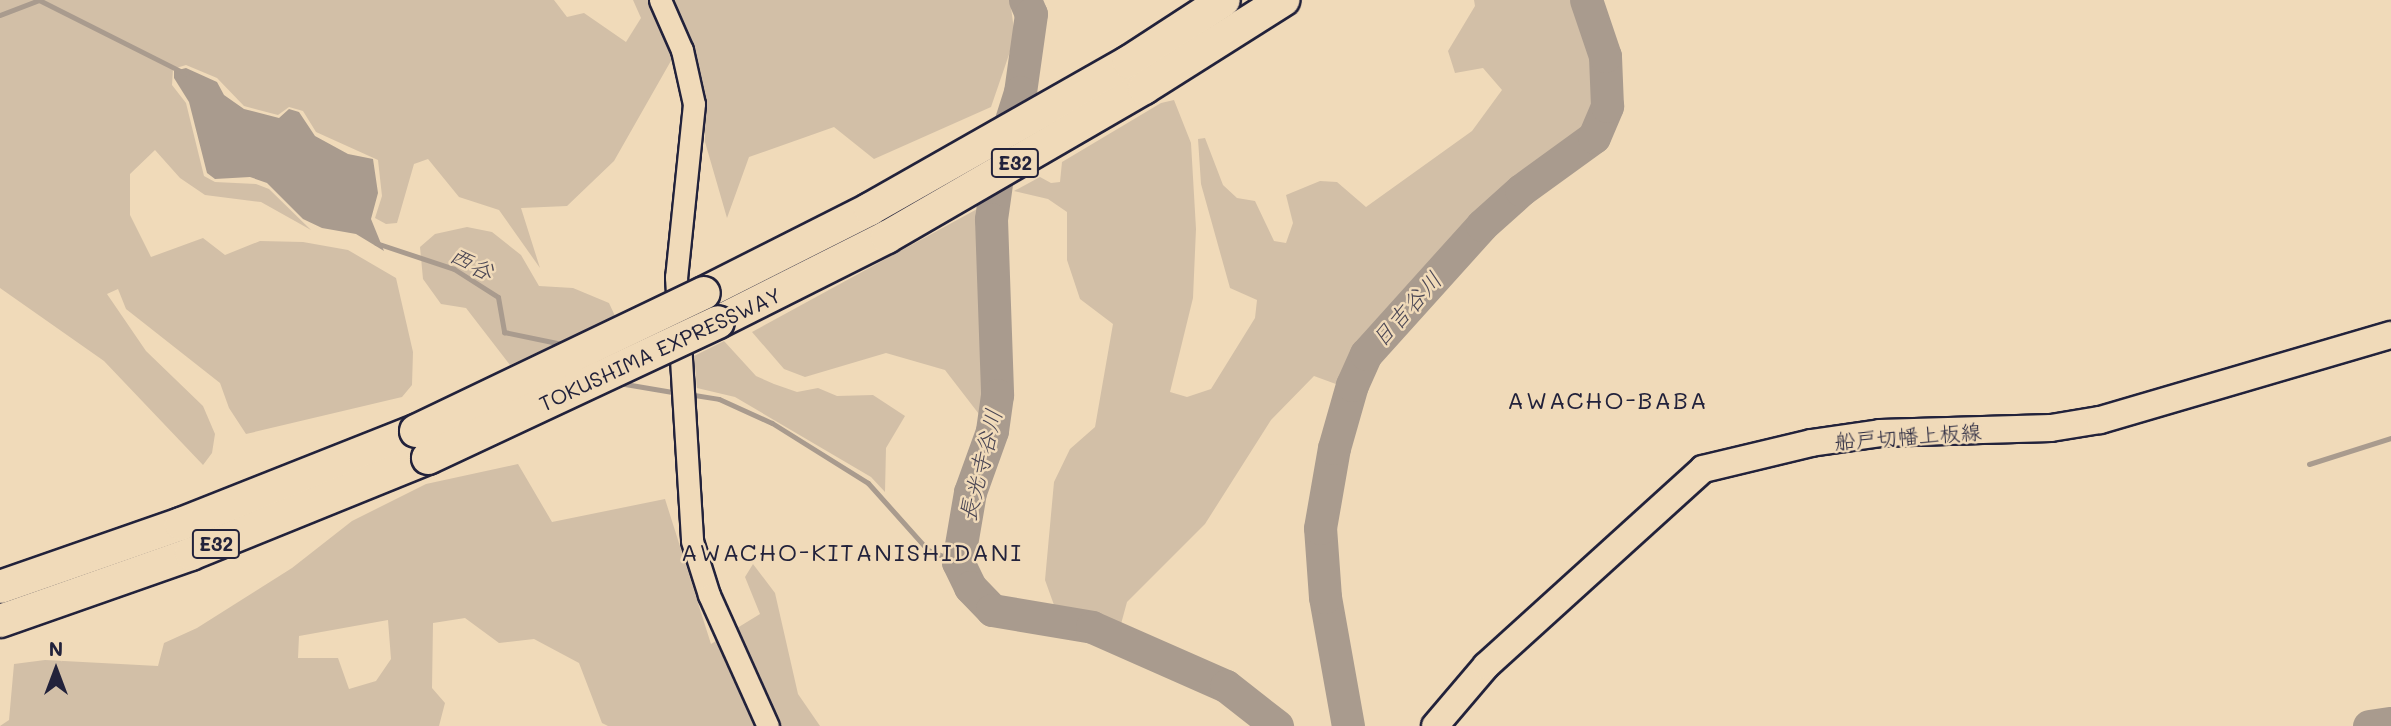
<!DOCTYPE html>
<meta charset="utf-8">
<style>
body{margin:0}
#map{position:relative;width:2391px;height:726px;overflow:hidden;background:#f0dab9;font-family:Mali,"Klee One",sans-serif}
div>[style]{position:absolute}
.green>*{inset:0;background:#d2bfa7}
.water>*{inset:0;background:#a99b8e}
.stream>*{height:5px;margin:-2.5px;padding:0 2.5px;transform-origin:2.5px;border-radius:2.5px;background:#a99b8e}
.river>*{height:33px;margin:-16.5px;padding:0 16.5px;transform-origin:16.5px;border-radius:16.5px;background:#a99b8e}
.roads{filter:drop-shadow(2px 0 #22223b) drop-shadow(-2px 0 #22223b) drop-shadow(0 2px #22223b) drop-shadow(0 -2px #22223b)}
.minor>*{height:21px;margin:-10.5px;padding:0 10.5px;transform-origin:10.5px;border-radius:10.5px;background:#f0dab9}
.major>*{height:26px;margin:-13px;padding:0 13px;transform-origin:13px;border-radius:13px;background:#f0dab9}
.highway>*{height:32px;margin:-16px;padding:0 16px;transform-origin:16px;border-radius:16px;background:#f0dab9}
.bridges{filter:drop-shadow(2px 0 #22223b) drop-shadow(-2px 0 #22223b) drop-shadow(0 2px #22223b) drop-shadow(0 -2px #22223b)}
.highway-bridge>*{height:32px;margin:-16px;padding:0 16px;transform-origin:16px;border-radius:16px;background:#f0dab9}
span{translate:-50% -50%;white-space:nowrap;text-align:center;line-height:1.15;-webkit-text-stroke:5px #f0dab9;paint-order:stroke}
.shield-label span{padding:2px 5px;background:#f0dab9;border:2px solid;border-radius:5px;-webkit-text-stroke-width:0}
.shield-label{font-size:19px;color:#22223b;font-weight:700}
.street-label{font-size:21px;color:#22223b}
.water-label{font-size:23px;color:#4a4654;font-style:italic}
.quarter-label{font-size:24px;color:#22223b;letter-spacing:2px}
.north{position:absolute;left:21px;top:635px;width:70px;height:70px;-webkit-text-stroke:5px #f0dab9;paint-order:stroke;rotate:0deg;font-size:19px;font-weight:700;line-height:28px;text-align:center;color:#22223b}
.north::after{content:'';display:block;margin:auto;width:24px;height:32px;background:#22223b;clip-path:polygon(50% 0,100% 100%,50% 72%,0 100%)}
</style>
<div id="map">
<div class="green">
<div style="clip-path:polygon(0 0,554px 0,567px 17px,584px 13px,626px 42px,641px 18px,633px 0,648px 0,663px 28px,672px 59px,614px 161px,567px 206px,521px 208px,540px 268px,499px 210px,459px 197px,428px 159px,414px 164px,397px 223px,386px 224px,375px 218px,382px 196px,378px 160px,316px 132px,303px 111px,289px 107px,278px 115px,244px 106px,217px 78px,186px 65px,173px 69px,172px 85px,186px 103px,204px 176px,215px 182px,256px 184px,269px 189px,311px 230px,261px 202px,205px 195px,180px 178px,155px 150px,130px 174px,130px 215px,151px 257px,203px 238px,225px 255px,260px 241px,303px 242px,348px 250px,396px 278px,413px 352px,412px 385px,402px 397px,246px 434px,229px 408px,220px 383px,126px 309px,118px 289px,107px 294px,146px 351px,203px 406px,215px 434px,212px 453px,203px 465px,104px 361px,0 288px)"></div>
<div style="clip-path:polygon(675px 0,1010px 0,1015px 37px,991px 107px,874px 159px,834px 127px,749px 157px,727px 218px,705px 142px,705px 96px)"></div>
<div style="clip-path:polygon(1474px 0,1580px 0,1598px 59px,1602px 102px,1589px 131px,1519px 180px,1466px 229px,1361px 348px,1344px 387px,1314px 376px,1271px 420px,1205px 524px,1127px 602px,1121px 624px,1054px 605px,1045px 580px,1054px 482px,1070px 449px,1095px 427px,1113px 324px,1080px 299px,1067px 260px,1067px 212px,1048px 199px,1014px 191px,1040px 177px,1051px 183px,1060px 182px,1062px 162px,1161px 103px,1174px 100px,1191px 143px,1196px 229px,1193px 298px,1170px 392px,1187px 397px,1211px 389px,1255px 318px,1257px 300px,1230px 288px,1201px 184px,1198px 139px,1205px 138px,1223px 185px,1237px 198px,1255px 201px,1274px 241px,1286px 243px,1293px 223px,1286px 195px,1320px 181px,1337px 182px,1366px 207px,1472px 131px,1502px 90px,1483px 68px,1455px 73px,1448px 51px,1475px 6px)"></div>
<div style="clip-path:polygon(979px 208px,987px 383px,982px 418px,945px 370px,886px 353px,805px 377px,784px 369px,752px 332px)"></div>
<div style="clip-path:polygon(467px 227px,492px 232px,521px 255px,539px 286px,573px 288px,609px 303px,615px 316px,510px 365px,466px 308px,441px 304px,423px 279px,420px 247px,435px 234px)"></div>
<div style="clip-path:polygon(724px 341px,756px 376px,774px 384px,797px 392px,818px 388px,837px 396px,873px 395px,905px 416px,886px 448px,885px 492px,871px 477px,735px 397px,697px 388px,694px 356px)"></div>
<div style="clip-path:polygon(evenodd,518px 464px,552px 522px,665px 499px,711px 644px,760px 614px,745px 577px,753px 564px,775px 593px,798px 694px,820px 726px,608px 726px,602px 723px,579px 663px,534px 639px,499px 643px,465px 618px,433px 623px,432px 688px,445px 703px,439px 726px,0 726px,9px 720px,14px 664px,45px 660px,158px 666px,164px 643px,197px 628px,292px 568px,352px 521px,426px 484px,518px 464px,388px 620px,391px 659px,376px 681px,349px 689px,338px 658px,298px 658px,299px 636px,388px 620px)"></div>
</div>
<div class="water">
<div style="clip-path:polygon(186px 68px,217px 82px,224px 95px,244px 109px,279px 118px,289px 109px,299px 112px,315px 136px,348px 154px,373px 159px,378px 193px,371px 219px,384px 251px,356px 234px,322px 228px,303px 219px,267px 183px,250px 177px,215px 179px,207px 173px,189px 102px,174px 78px,174px 71px)"></div>
</div>
<div class="stream">
<div style="left:0;top:15px;width:42px;rotate:-21deg"></div>
<div style="left:39px;top:0;width:165px;rotate:26.7deg"></div>
<div style="left:376px;top:243px;width:82px;rotate:18.4deg"></div>
<div style="left:454px;top:269px;width:52px;rotate:32.5deg"></div>
<div style="left:498px;top:297px;width:36px;rotate:80deg"></div>
<div style="left:504px;top:332px;width:64px;rotate:11.7deg"></div>
<div style="left:619px;top:383px;width:60px;rotate:9.6deg"></div>
<div style="left:688px;top:394px;width:31px;rotate:9deg"></div>
<div style="left:719px;top:399px;width:58px;rotate:24.4deg"></div>
<div style="left:772px;top:423px;width:113px;rotate:32deg"></div>
<div style="left:868px;top:483px;width:90px;rotate:48.2deg"></div>
<div style="left:928px;top:550px;width:32px;rotate:22deg"></div>
<div style="left:2309px;top:464px;width:86px;rotate:-17.6deg"></div>
<div style="left:2365px;top:718px;width:8px;rotate:76deg"></div>
</div>
<div class="river">
<div style="left:1025px;top:0;width:15px;rotate:67deg"></div>
<div style="left:1031px;top:14px;width:79px;rotate:98deg"></div>
<div style="left:1020px;top:92px;width:66px;rotate:107.6deg"></div>
<div style="left:1000px;top:155px;width:65px;rotate:98deg"></div>
<div style="left:991px;top:219px;width:176px;rotate:88deg"></div>
<div style="left:997px;top:395px;width:36px;rotate:98deg"></div>
<div style="left:992px;top:431px;width:65px;rotate:109.8deg"></div>
<div style="left:970px;top:492px;width:71px;rotate:99.7deg"></div>
<div style="left:958px;top:562px;width:28px;rotate:64deg"></div>
<div style="left:970px;top:587px;width:32px;rotate:46deg"></div>
<div style="left:992px;top:610px;width:101px;rotate:9.6deg"></div>
<div style="left:1092px;top:627px;width:146px;rotate:23.8deg"></div>
<div style="left:1226px;top:686px;width:65px;rotate:38.1deg"></div>
<div style="left:1348px;top:726px;width:131px;rotate:-100.1deg"></div>
<div style="left:1325px;top:597px;width:69px;rotate:-94.1deg"></div>
<div style="left:1320px;top:528px;width:81px;rotate:-80.1deg"></div>
<div style="left:1334px;top:448px;width:66px;rotate:-74.1deg"></div>
<div style="left:1352px;top:385px;width:34px;rotate:-66deg"></div>
<div style="left:1366px;top:354px;width:173px;rotate:-48deg"></div>
<div style="left:1482px;top:225px;width:52px;rotate:-41.9deg"></div>
<div style="left:1521px;top:190px;width:90px;rotate:-36deg"></div>
<div style="left:1594px;top:137px;width:34px;rotate:-67deg"></div>
<div style="left:1607px;top:106px;width:50px;rotate:-92.3deg"></div>
<div style="left:1605px;top:56px;width:59px;rotate:-108.7deg"></div>
<div style="left:2369px;top:726px;width:22px;rotate:-8deg"></div>
</div>
<div class="roads">
<div class="minor">
<div style="left:660px;top:0;width:55px;rotate:66.3deg"></div>
<div style="left:682px;top:50px;width:55px;rotate:77.5deg"></div>
<div style="left:694px;top:104px;width:174px;rotate:95.9deg"></div>
<div style="left:676px;top:277px;width:264px;rotate:86.5deg"></div>
<div style="left:692px;top:541px;width:57px;rotate:72.5deg"></div>
<div style="left:709px;top:595px;width:144px;rotate:65.8deg"></div>
</div>
<div class="major">
<div style="left:1435px;top:726px;width:79px;rotate:-49.6deg"></div>
<div style="left:1486px;top:666px;width:293px;rotate:-42.2deg"></div>
<div style="left:1703px;top:469px;width:111px;rotate:-13.5deg"></div>
<div style="left:1811px;top:443px;width:70px;rotate:-8.2deg"></div>
<div style="left:1880px;top:433px;width:171px;rotate:-1.7deg"></div>
<div style="left:2051px;top:428px;width:50px;rotate:-9.3deg"></div>
<div style="left:2100px;top:420px;width:303px;rotate:-16.3deg"></div>
</div>
<div class="highway">
<div style="left:704px;top:293px;width:186px;rotate:-26.8deg"></div>
<div style="left:870px;top:209px;width:298px;rotate:-29.6deg"></div>
<div style="left:1129px;top:62px;width:113px;rotate:-33.1deg"></div>
<div style="left:718px;top:322px;width:189px;rotate:-26.7deg"></div>
<div style="left:887px;top:237px;width:297px;rotate:-30.1deg"></div>
<div style="left:1144px;top:88px;width:165px;rotate:-32.3deg"></div>
<div style="left:0;top:587px;width:192px;rotate:-19.2deg"></div>
<div style="left:181px;top:524px;width:253px;rotate:-21.6deg"></div>
<div style="left:0;top:621px;width:202px;rotate:-19.3deg"></div>
<div style="left:191px;top:554px;width:256px;rotate:-22.1deg"></div>
</div>
</div>
<div class="bridges">
<div class="highway-bridge">
<div style="left:416px;top:431px;width:319px;rotate:-25.6deg"></div>
<div style="left:428px;top:458px;width:320px;rotate:-25.1deg"></div>
</div>
</div>
<div class="shield-label">
<span style="left:1015px;top:163px">E32</span>
<span style="left:216px;top:544px">E32</span>
</div>
<div class="street-label">
<span style="left:660px;top:349px;rotate:-25deg">TOKUSHIMA EXPRESSWAY</span>
<span style="left:1908px;top:436px;rotate:-4deg">船戸切幡上板線</span>
</div>
<div class="water-label">
<span style="left:472px;top:263px;rotate:28deg">西谷</span>
<span style="left:1406px;top:309px;rotate:-48deg">日吉谷川</span>
<span style="left:980px;top:465px;rotate:-76deg">長光寺谷川</span>
</div>
<div class="quarter-label">
<span style="left:1608px;top:400px">AWACHO-BABA</span>
<span style="left:852px;top:552px">AWACHO-KITANISHIDANI</span>
</div>
<div class="north">N</div>
</div>
